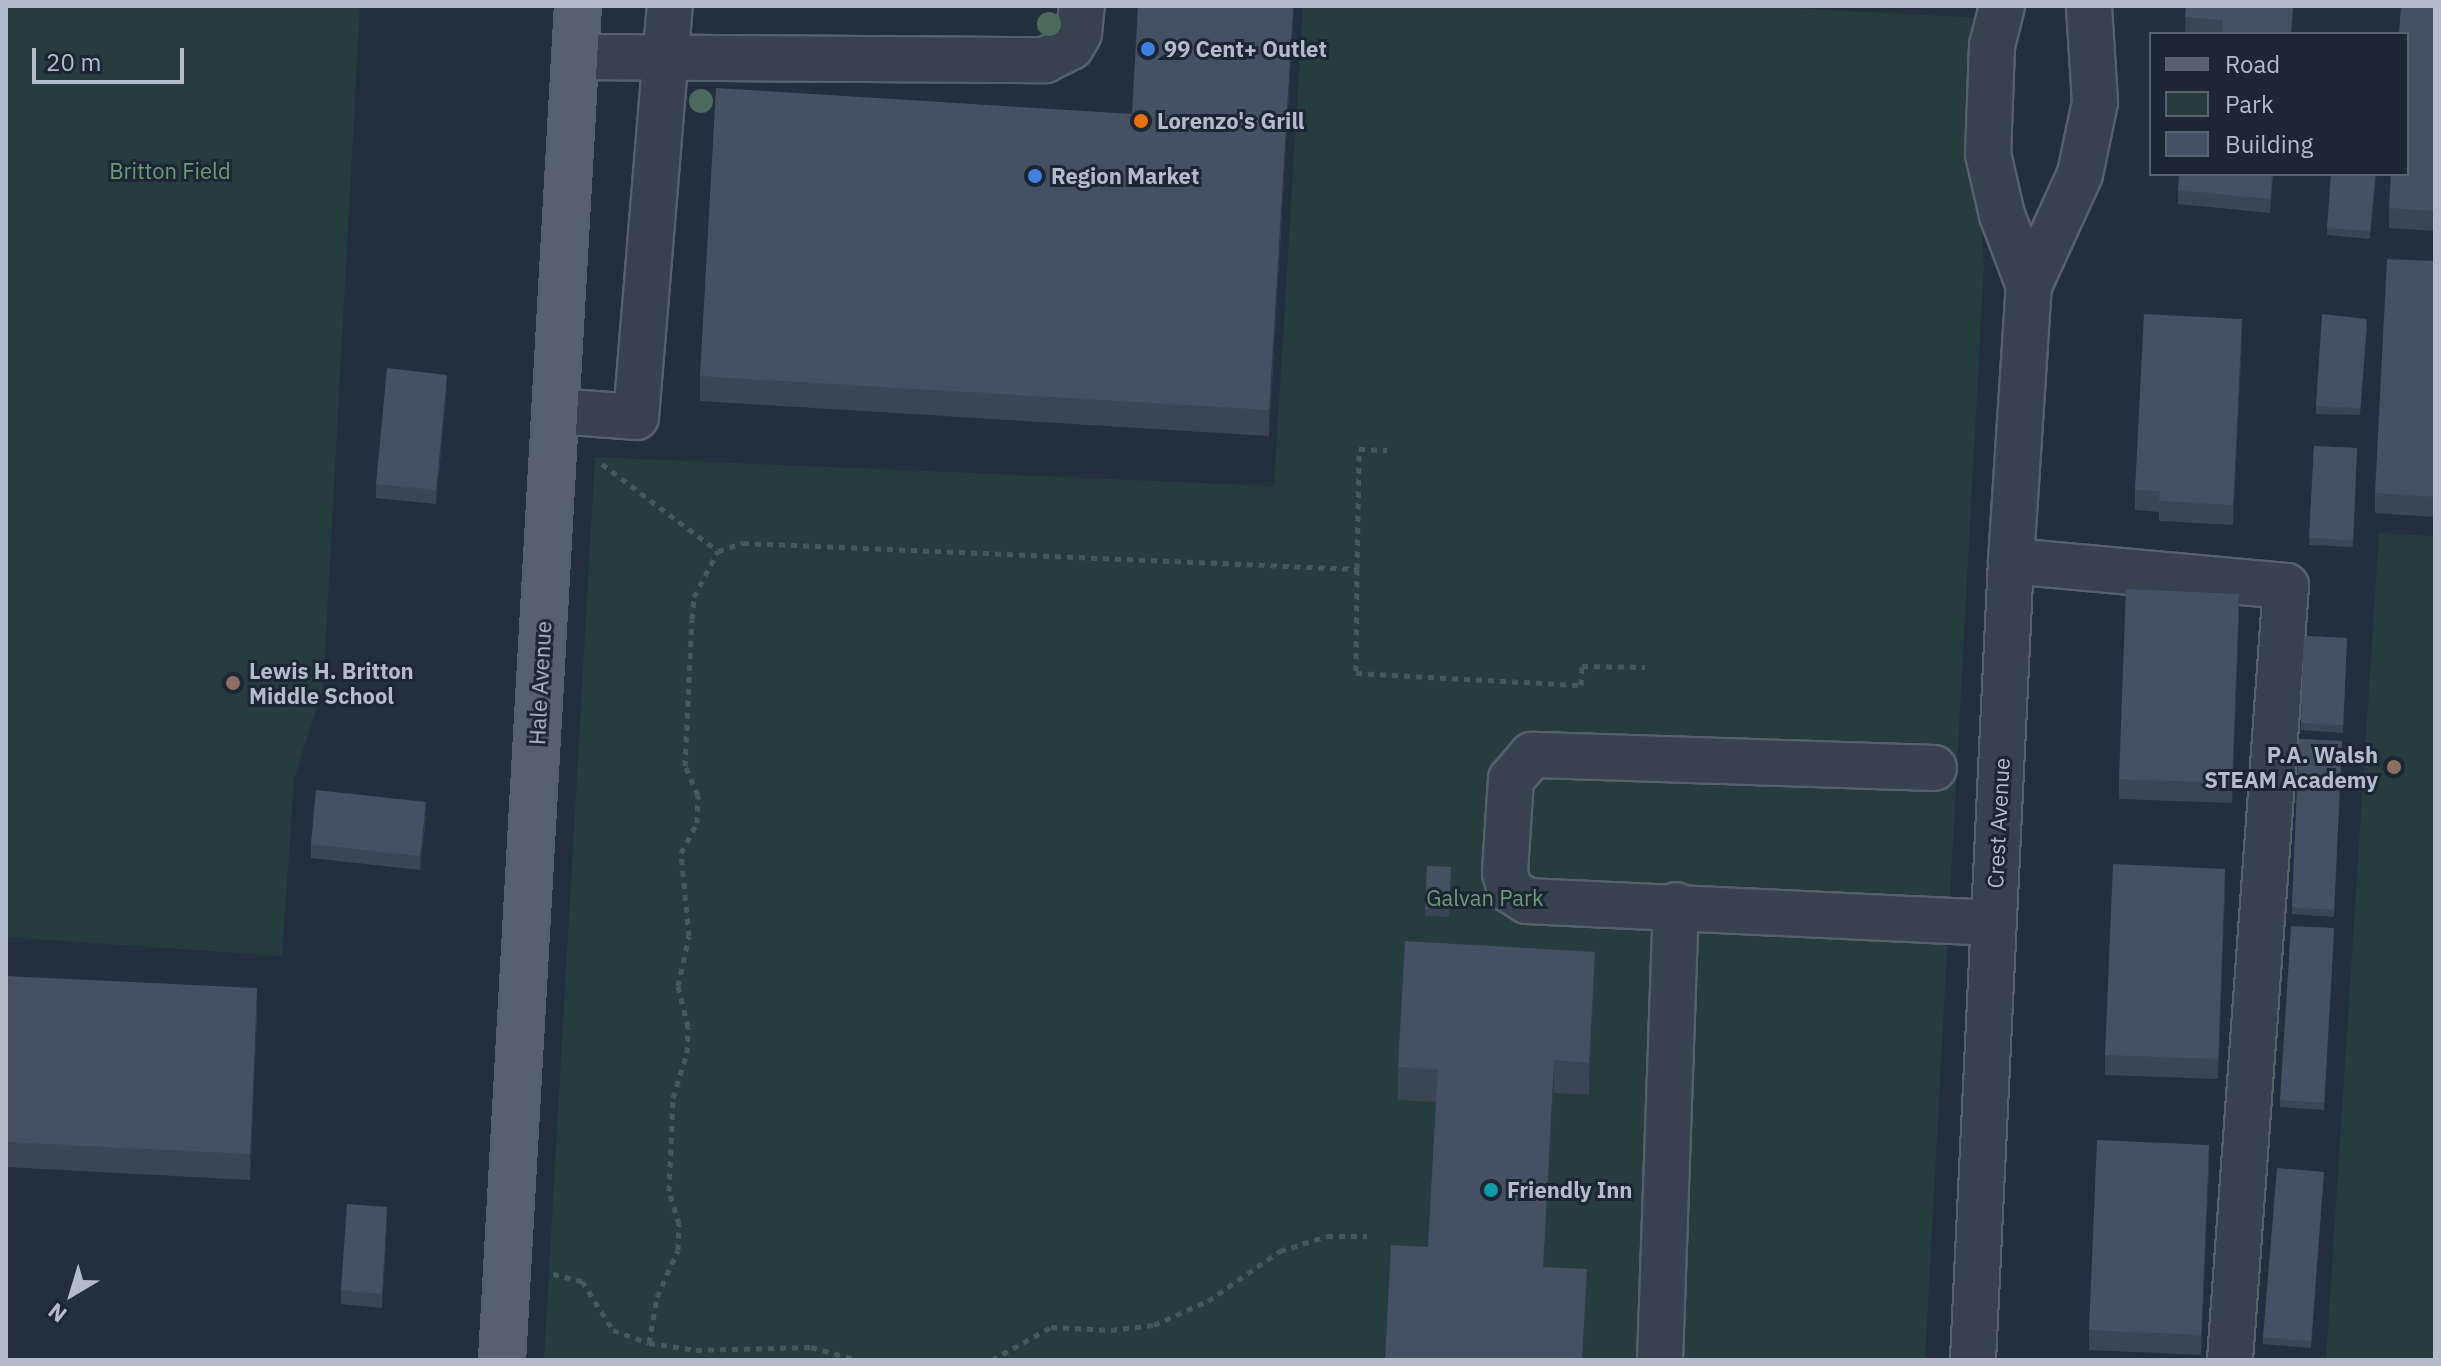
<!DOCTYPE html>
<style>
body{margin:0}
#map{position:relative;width:2441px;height:1366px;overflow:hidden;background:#242f3e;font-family:"IBM Plex Sans",sans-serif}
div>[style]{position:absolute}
.green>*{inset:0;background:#263c3f}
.path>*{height:5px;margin-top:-2.5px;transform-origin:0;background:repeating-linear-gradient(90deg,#44595c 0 6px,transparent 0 12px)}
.roads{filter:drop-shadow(2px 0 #565f6c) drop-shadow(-2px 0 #565f6c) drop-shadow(0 2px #565f6c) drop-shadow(0 -2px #565f6c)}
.minor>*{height:44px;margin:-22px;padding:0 22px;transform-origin:22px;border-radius:22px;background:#38414e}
.major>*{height:44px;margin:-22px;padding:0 22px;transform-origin:22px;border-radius:22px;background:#56606e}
.trees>*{width:24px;height:24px;margin:-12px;border-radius:50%;background:#4b6a5d}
.wall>*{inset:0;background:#3b4654}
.shaded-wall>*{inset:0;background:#303945}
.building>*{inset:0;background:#455162}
.dots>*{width:22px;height:22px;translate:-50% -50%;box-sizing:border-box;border:4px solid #1d2633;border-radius:50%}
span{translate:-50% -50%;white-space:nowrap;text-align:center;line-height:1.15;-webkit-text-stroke:6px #1d2633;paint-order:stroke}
.poi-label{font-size:22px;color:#b4bcc9;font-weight:700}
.left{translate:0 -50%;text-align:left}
.right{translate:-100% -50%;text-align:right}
.park-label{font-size:22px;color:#6b9a76}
.street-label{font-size:22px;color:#b4bcc9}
.frame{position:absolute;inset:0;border:8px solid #b4bcc9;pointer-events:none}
.legend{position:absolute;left:2149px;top:32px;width:260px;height:144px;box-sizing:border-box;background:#1d2633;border:2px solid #59626f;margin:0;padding:10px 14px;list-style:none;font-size:24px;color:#b4bcc9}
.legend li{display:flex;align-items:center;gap:16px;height:40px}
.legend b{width:40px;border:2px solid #59626f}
.north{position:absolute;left:32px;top:1254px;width:80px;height:80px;-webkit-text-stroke:6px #1d2633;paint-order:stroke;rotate:218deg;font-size:22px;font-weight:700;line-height:32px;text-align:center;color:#b4bcc9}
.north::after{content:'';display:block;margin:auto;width:28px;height:36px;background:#b4bcc9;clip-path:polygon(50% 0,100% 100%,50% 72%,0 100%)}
.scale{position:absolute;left:32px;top:48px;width:152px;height:36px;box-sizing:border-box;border:4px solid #b4bcc9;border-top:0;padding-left:10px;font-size:24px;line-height:28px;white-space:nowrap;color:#b4bcc9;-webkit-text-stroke:6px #1d2633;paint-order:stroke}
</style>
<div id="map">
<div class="green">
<div style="clip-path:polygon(6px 6px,360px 6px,323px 689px,294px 779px,282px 956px,6px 937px)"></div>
<div style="clip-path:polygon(1303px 6px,1752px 6px,1981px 18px,1977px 174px,1984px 264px,1925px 1360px,544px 1360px,595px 457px,1274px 486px)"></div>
<div style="clip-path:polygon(2379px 533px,2435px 536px,2435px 1360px,2326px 1360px)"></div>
</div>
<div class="path">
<div style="left:602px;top:464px;width:145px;rotate:36.9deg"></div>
<div style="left:718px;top:551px;width:26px;rotate:-18deg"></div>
<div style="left:743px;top:543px;width:615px;rotate:2.42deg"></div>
<div style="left:1357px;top:569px;width:120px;rotate:-89deg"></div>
<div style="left:1359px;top:449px;width:28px;rotate:2deg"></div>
<div style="left:1357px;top:569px;width:104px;rotate:90.6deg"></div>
<div style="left:1356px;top:673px;width:225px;rotate:3.1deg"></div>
<div style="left:1581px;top:685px;width:19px;rotate:-87deg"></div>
<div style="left:1582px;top:666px;width:63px;rotate:0.9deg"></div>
<div style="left:553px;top:1274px;width:30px;rotate:14deg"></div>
<div style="left:582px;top:1281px;width:58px;rotate:57.7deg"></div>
<div style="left:613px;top:1330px;width:38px;rotate:20deg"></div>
<div style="left:649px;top:1343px;width:47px;rotate:-80.1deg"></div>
<div style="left:657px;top:1297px;width:51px;rotate:-65.9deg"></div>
<div style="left:678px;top:1250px;width:26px;rotate:-88deg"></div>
<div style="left:679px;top:1224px;width:34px;rotate:-107deg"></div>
<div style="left:669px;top:1191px;width:93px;rotate:-87.5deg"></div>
<div style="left:673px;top:1098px;width:47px;rotate:-72.7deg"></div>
<div style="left:687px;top:1053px;width:26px;rotate:-88deg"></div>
<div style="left:688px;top:1027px;width:42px;rotate:-103.7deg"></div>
<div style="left:678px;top:986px;width:51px;rotate:-77.6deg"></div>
<div style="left:689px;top:936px;width:83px;rotate:-95.5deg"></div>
<div style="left:681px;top:853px;width:34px;rotate:-62deg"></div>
<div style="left:697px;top:823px;width:28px;rotate:-88deg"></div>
<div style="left:698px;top:795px;width:32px;rotate:-114deg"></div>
<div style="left:685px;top:766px;width:147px;rotate:-87.3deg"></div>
<div style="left:692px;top:619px;width:22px;rotate:-85deg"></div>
<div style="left:694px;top:597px;width:52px;rotate:-62.4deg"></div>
<div style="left:649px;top:1343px;width:48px;rotate:8.5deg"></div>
<div style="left:696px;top:1350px;width:115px;rotate:-1.5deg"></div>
<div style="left:811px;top:1347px;width:49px;rotate:15.5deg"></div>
<div style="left:992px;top:1360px;width:68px;rotate:-29.2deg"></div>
<div style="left:1051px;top:1327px;width:60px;rotate:2.9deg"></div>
<div style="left:1111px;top:1330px;width:43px;rotate:-6.6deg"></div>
<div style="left:1154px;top:1325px;width:59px;rotate:-24deg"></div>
<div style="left:1208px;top:1301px;width:88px;rotate:-34.8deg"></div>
<div style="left:1280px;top:1251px;width:49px;rotate:-17.7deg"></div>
<div style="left:1327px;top:1236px;width:40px"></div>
</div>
<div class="roads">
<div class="minor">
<div style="left:2002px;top:6px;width:41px;rotate:104deg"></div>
<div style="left:1992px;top:46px;width:108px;rotate:92.1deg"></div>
<div style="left:1988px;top:154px;width:63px;rotate:77.1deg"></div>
<div style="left:2002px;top:215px;width:76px;rotate:69.2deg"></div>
<div style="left:575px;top:57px;width:470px;rotate:0.4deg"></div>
<div style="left:1045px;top:60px;width:29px;rotate:-27deg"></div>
<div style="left:1071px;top:47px;width:16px;rotate:-60deg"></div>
<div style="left:1079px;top:33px;width:27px;rotate:-84deg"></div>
<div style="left:555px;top:411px;width:81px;rotate:4.2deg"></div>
<div style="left:636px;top:417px;width:412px;rotate:-85.3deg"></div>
<div style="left:2011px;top:561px;width:276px;rotate:5.2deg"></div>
<div style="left:2286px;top:586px;width:776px;rotate:94.14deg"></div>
<div style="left:1934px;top:768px;width:402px;rotate:-178.1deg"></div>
<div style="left:1532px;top:755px;width:32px;rotate:131deg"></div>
<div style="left:1511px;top:779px;width:94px;rotate:93.7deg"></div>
<div style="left:1505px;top:873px;width:18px;rotate:74deg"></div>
<div style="left:1510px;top:890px;width:20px;rotate:33deg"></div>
<div style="left:1527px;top:901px;width:467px;rotate:2.7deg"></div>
<div style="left:1660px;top:1360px;width:455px;rotate:-88deg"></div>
<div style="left:1973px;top:1360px;width:800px;rotate:-87.28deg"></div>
<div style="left:2011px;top:561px;width:276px;rotate:-86.3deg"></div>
<div style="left:2029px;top:286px;width:123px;rotate:-65.5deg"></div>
<div style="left:2080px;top:174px;width:74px;rotate:-78.2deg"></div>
<div style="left:2095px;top:102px;width:96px;rotate:-93.6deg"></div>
</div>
<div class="major">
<div style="left:502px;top:1360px;width:1356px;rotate:-86.79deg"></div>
</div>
</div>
<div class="trees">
<div style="left:1049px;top:24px"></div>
<div style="left:701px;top:101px"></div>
</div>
<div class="wall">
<div style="clip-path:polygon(1294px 6px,1269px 436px,700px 401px,700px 376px,1132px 114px)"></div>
<div style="clip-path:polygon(2186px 6px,2292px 34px,2185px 34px)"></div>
<div style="clip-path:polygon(2435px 6px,2435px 231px,2389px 228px,2389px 208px)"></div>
<div style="clip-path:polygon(2273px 174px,2270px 213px,2178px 204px,2178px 190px)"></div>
<div style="clip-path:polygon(2331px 174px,2376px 174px,2370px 239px,2327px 235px)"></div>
<div style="clip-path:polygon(2435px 261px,2435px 517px,2375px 513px,2375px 493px)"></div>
<div style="clip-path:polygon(2367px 326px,2360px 415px,2316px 414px,2316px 406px)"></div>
<div style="clip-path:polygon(2242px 339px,2233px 525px,2159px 521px,2159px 512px,2135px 510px,2135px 490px)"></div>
<div style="clip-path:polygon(447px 389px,436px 504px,376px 498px,376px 484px)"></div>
<div style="clip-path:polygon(2314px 446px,2357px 448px,2353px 547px,2309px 545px)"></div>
<div style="clip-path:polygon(2239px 614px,2232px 803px,2119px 799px,2119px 779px)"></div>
<div style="clip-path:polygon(2304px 636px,2347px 638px,2343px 733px,2301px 730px)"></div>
<div style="clip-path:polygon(2299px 739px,2342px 741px,2334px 917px,2292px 914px)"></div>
<div style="clip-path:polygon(426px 816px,420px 870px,311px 858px,311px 844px)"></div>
<div style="clip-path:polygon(1427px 866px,1451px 867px,1449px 917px,1425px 916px)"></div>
<div style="clip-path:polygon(2225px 889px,2218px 1079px,2105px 1075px,2105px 1055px)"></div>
<div style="clip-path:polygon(2334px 936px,2324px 1110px,2280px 1107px,2280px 1100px)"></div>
<div style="clip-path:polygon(6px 976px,257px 1014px,250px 1180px,6px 1167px)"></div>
<div style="clip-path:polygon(1595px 984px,1589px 1095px,1554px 1093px,1544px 1267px,1587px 1302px,1428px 1247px,1436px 1102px,1398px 1100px,1398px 1067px)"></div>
<div style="clip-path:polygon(2209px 1165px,2201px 1355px,2089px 1350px,2089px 1330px)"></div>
<div style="clip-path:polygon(2324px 1172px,2311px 1348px,2263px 1344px,2263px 1337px)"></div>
<div style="clip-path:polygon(387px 1221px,382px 1308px,341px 1304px,341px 1290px)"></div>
</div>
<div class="shaded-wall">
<div style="clip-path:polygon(1293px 6px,1294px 6px,1269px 436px,1269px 410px)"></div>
<div style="clip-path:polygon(2293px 6px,2294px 6px,2292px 34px,2291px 34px)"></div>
<div style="clip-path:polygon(2242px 319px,2242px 339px,2233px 525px,2233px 505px)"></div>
<div style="clip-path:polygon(447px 375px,447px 389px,436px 504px,436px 490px)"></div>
<div style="clip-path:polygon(2239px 594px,2239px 614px,2232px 803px,2232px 783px)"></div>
<div style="clip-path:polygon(426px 802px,426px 816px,420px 870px,420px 856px)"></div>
<div style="clip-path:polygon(2225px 869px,2225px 889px,2218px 1079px,2218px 1059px)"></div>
<div style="clip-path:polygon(1595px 952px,1595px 984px,1589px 1095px,1589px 1063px)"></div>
<div style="clip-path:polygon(257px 988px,257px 1014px,250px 1180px,250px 1154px)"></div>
<div style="clip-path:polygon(1554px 1060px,1554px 1093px,1543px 1299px,1543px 1267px)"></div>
<div style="clip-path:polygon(2209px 1145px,2209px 1165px,2201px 1355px,2201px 1335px)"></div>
<div style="clip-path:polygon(387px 1207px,387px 1221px,382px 1308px,382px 1294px)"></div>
<div style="clip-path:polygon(1587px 1269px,1587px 1302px,1584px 1360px,1582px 1360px)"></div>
</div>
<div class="building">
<div style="clip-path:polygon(1138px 6px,1293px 6px,1269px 410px,700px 376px,716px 88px,1132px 114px)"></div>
<div style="clip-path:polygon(2186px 6px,2293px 6px,2291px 34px,2222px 34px,2223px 20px,2185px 17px)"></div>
<div style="clip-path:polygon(2401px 6px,2435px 6px,2435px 211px,2389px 208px,2391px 174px,2407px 174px,2407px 34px,2399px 34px)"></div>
<div style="clip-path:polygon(2179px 174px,2272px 174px,2270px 199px,2178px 190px)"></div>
<div style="clip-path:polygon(2331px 174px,2375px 174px,2370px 231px,2327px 228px)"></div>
<div style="clip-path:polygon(2387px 259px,2435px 261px,2435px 497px,2375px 493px)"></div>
<div style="clip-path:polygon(2144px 314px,2242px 319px,2233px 505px,2159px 501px,2160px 491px,2135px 490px)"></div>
<div style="clip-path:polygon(2322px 314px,2367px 319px,2360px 408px,2316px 406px)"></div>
<div style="clip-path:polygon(387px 368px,447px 375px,436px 490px,376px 484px)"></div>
<div style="clip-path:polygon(2314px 446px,2357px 448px,2353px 540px,2309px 538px)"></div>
<div style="clip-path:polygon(2126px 589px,2239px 594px,2232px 783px,2119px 779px)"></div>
<div style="clip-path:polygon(2304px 636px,2347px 638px,2343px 725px,2301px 723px)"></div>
<div style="clip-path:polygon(2299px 739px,2342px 741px,2334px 910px,2292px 907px)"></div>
<div style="clip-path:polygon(316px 790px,426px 802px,420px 856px,311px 844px)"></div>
<div style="clip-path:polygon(2113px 864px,2225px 869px,2218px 1059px,2105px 1055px)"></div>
<div style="clip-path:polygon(1427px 866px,1451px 867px,1449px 909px,1425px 909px)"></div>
<div style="clip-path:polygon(2291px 926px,2334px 928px,2324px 1103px,2280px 1100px)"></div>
<div style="clip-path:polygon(1405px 941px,1595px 952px,1589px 1063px,1554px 1060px,1543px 1267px,1587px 1269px,1582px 1360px,1385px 1360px,1391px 1245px,1428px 1247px,1438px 1069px,1398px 1067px)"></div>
<div style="clip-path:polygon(6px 976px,257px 988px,250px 1154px,6px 1142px)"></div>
<div style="clip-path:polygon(2097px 1140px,2209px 1145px,2201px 1335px,2089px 1330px)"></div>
<div style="clip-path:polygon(2277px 1168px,2324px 1172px,2311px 1341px,2263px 1337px)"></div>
<div style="clip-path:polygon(347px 1204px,387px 1207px,382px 1294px,341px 1290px)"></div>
</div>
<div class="dots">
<div style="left:1148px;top:49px;background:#3f7fe0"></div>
<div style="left:1141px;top:121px;background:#e8710a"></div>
<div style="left:1035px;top:176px;background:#3f7fe0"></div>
<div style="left:233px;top:683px;background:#8d6e63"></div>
<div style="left:2394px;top:767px;background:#8d6e63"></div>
<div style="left:1491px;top:1190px;background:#0f9aa8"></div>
</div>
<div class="poi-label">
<span class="left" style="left:1164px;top:49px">99 Cent+ Outlet</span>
<span class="left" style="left:1157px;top:121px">Lorenzo's Grill</span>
<span class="left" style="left:1051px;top:176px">Region Market</span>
<span class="left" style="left:249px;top:683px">Lewis H. Britton<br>Middle School</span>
<span class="right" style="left:2378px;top:767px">P.A. Walsh<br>STEAM Academy</span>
<span class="left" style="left:1507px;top:1190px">Friendly Inn</span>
</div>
<div class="park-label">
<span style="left:170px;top:171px">Britton Field</span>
<span style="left:1485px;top:898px">Galvan Park</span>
</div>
<div class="street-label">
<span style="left:540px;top:683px;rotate:-87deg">Hale Avenue</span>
<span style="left:1998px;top:823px;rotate:-87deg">Crest Avenue</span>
</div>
<div class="frame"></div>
<ul class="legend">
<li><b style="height:10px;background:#56606e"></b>Road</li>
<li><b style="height:22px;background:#263c3f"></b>Park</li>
<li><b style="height:22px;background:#455162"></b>Building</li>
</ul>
<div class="north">N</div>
<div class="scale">20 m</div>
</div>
